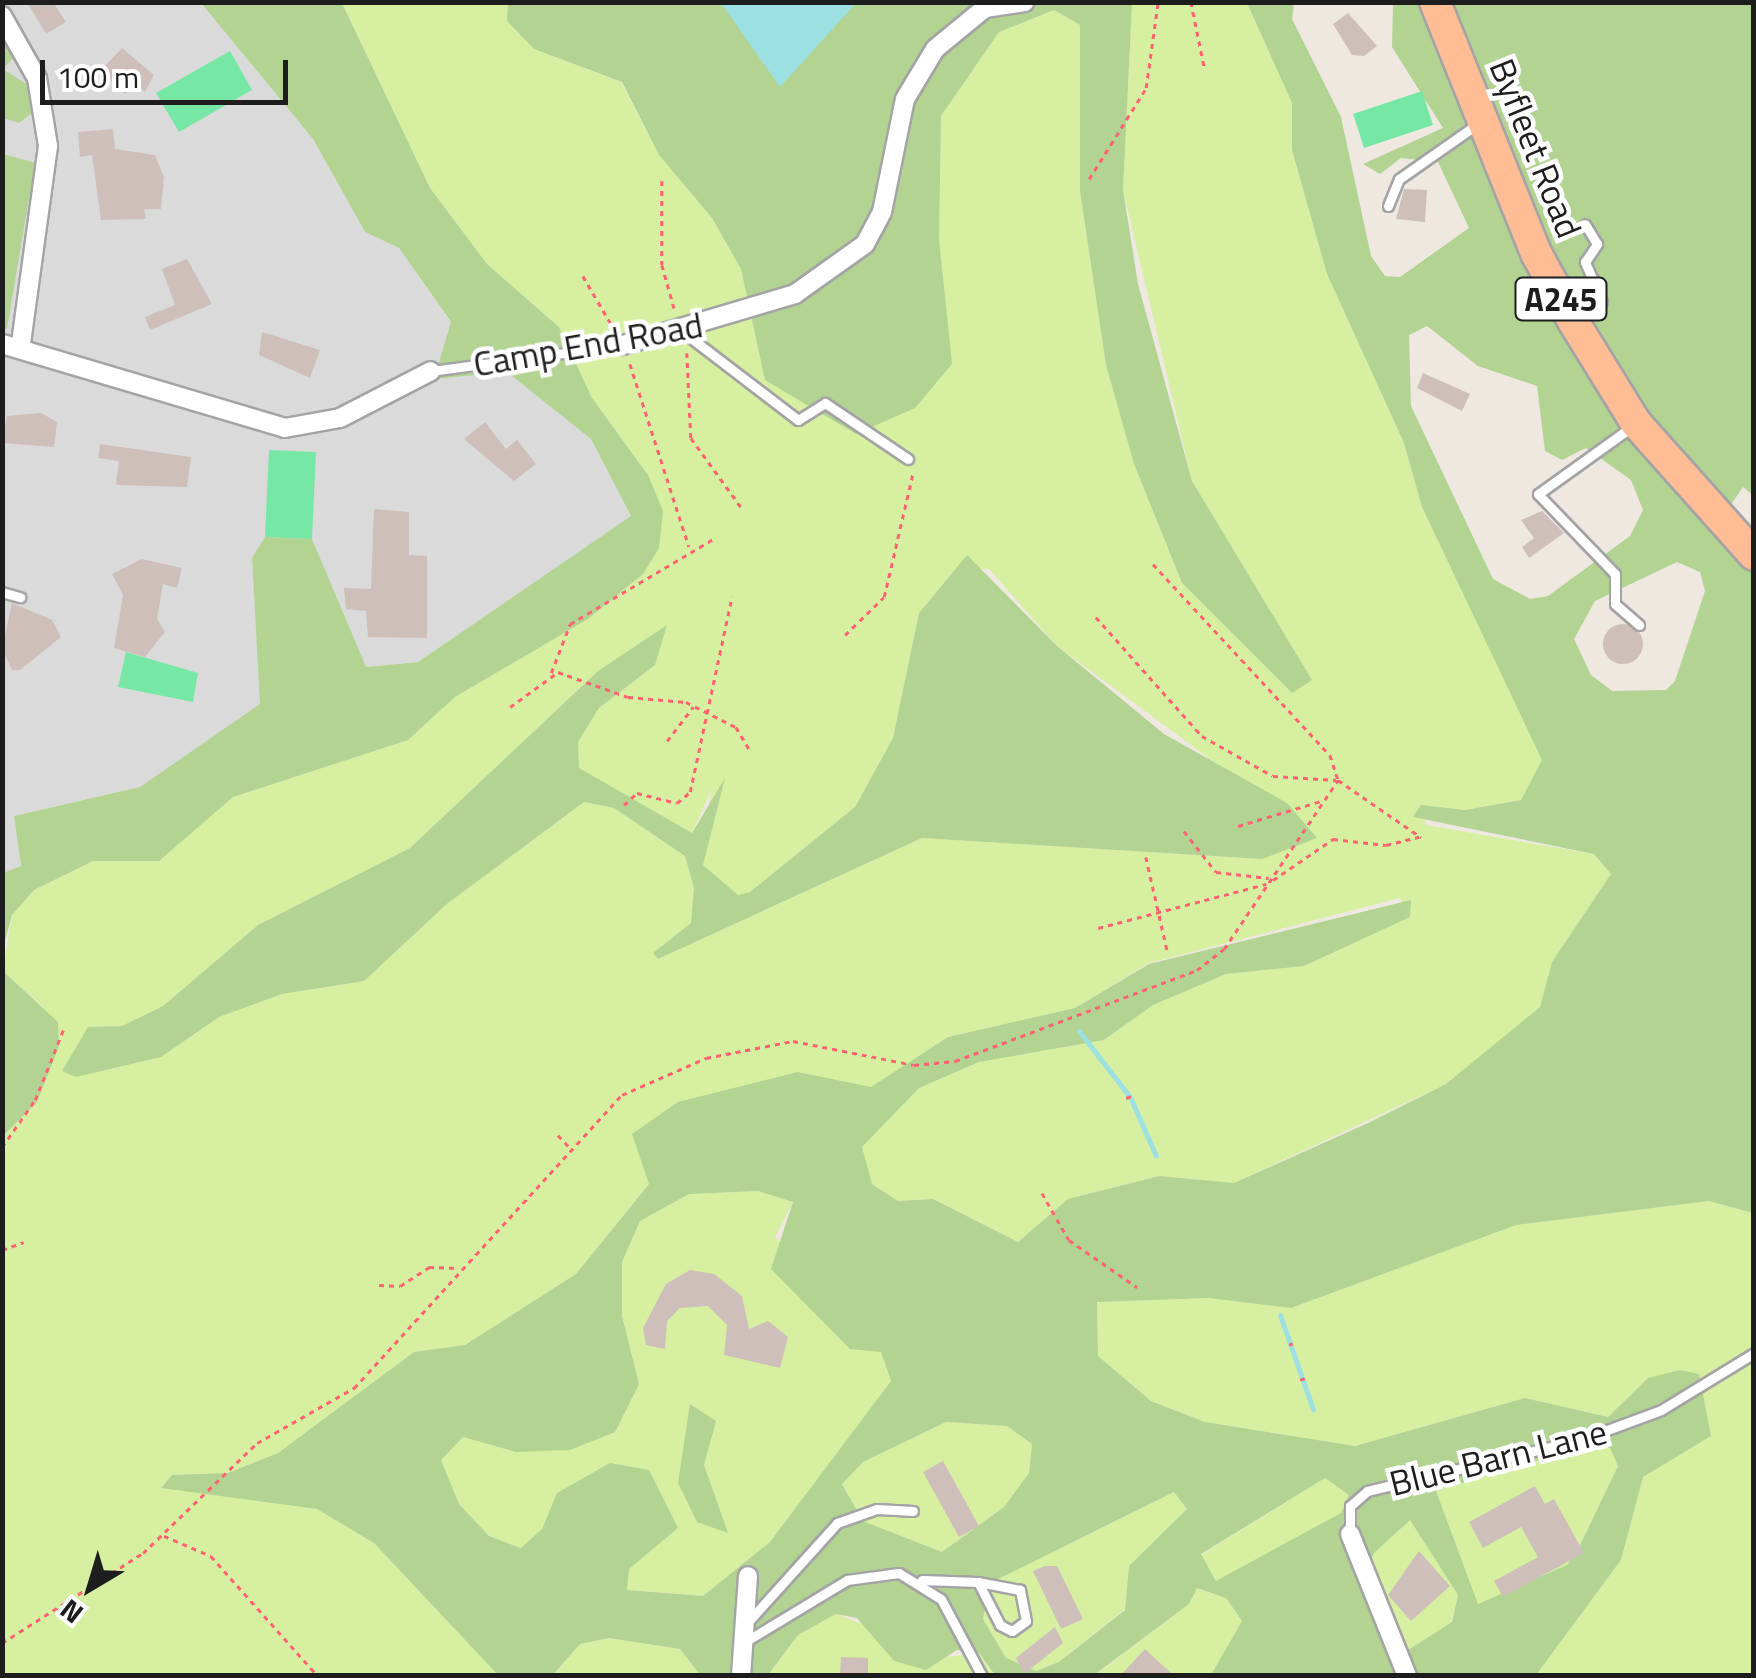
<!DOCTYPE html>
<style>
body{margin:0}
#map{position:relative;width:1756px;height:1678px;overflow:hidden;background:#efe8e1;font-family:"Titillium Web",sans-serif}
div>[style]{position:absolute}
.residential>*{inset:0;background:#dbdada}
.grass>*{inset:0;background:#d7efa1}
.forest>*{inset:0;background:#b2d392}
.pitch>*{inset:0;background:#77e7a5}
.water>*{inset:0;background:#9de0e2}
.stream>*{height:5px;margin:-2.5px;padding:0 2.5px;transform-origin:2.5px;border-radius:2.5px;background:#9de0e2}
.building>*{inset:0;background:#cfbfba}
.round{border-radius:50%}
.path>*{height:2.5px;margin-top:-1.25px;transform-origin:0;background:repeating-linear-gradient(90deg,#ff6272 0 5px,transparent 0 10px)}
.roads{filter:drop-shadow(2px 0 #a4a4a4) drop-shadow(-2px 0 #a4a4a4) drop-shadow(0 2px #a4a4a4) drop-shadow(0 -2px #a4a4a4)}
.service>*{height:9px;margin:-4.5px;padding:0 4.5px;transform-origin:4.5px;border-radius:4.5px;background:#fff}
.minor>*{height:18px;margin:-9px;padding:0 9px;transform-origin:9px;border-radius:9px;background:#fff}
.primary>*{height:30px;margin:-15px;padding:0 15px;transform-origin:15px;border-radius:15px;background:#ffbd96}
span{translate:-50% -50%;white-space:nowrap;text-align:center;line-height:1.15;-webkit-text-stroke:9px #fff;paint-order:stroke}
.shield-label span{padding:2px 8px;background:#fff;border:2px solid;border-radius:8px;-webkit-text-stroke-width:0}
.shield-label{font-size:32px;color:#1d1d1d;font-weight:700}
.street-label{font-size:35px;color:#1d1d1d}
.frame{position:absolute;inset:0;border:5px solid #1d1d1d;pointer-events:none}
.north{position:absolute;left:40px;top:1538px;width:100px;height:100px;-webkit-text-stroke:8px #fff;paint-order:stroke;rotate:218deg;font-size:28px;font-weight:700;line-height:40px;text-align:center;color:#1d1d1d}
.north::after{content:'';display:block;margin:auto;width:35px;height:45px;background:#1d1d1d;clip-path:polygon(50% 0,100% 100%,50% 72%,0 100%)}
.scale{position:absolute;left:40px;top:60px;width:248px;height:45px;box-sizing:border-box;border:5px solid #1d1d1d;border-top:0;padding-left:12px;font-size:30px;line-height:35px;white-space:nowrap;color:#1d1d1d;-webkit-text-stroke:8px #fff;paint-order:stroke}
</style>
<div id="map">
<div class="residential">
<div style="clip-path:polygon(3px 3px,201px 3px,313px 139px,365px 232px,399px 248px,451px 323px,591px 439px,631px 516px,418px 662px,365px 667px,312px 539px,252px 558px,261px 704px,140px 787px,14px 816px,21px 867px,3px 873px)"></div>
</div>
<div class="grass">
<div style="clip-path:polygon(evenodd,342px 3px,508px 3px,507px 21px,534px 49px,621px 82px,659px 155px,712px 218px,741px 269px,765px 380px,939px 239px,941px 116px,999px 32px,1054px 10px,1080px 25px,1080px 191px,1106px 365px,1134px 464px,1182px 583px,1292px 693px,1311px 679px,1192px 481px,1123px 190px,1132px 3px,1247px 3px,1292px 103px,1292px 150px,1327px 274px,1404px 443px,1422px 507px,1543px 760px,1521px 800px,1465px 810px,1421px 805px,1426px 825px,1594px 854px,1611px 874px,1552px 962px,1540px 1007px,1513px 1037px,1446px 1084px,1234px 1183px,1159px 1176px,1068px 1199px,1018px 1242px,933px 1199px,898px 1201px,872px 1184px,861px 1148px,919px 1088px,979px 1062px,1104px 1040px,1153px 1005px,1226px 974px,1304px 966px,1409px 917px,1400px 898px,1149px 963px,1075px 1008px,948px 1037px,871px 1088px,798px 1072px,649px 1184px,576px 1274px,465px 1345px,414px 1352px,278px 1453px,228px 1473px,172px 1475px,161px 1487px,317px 1509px,374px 1543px,498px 1675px,3px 1675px,3px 1136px,37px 1102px,44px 1008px,3px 971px,12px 915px,34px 890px,93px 861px,159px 860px,233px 797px,408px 740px,455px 697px,588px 619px,643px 574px,648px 475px,592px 398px,559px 327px,487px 264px,430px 188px,342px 3px,956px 568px,989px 569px,1057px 646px,1218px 765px,1262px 859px,922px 838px,658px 959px,653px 953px,691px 923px,694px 888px,685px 856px,614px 808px,584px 802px,448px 903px,364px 981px,282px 994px,219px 1017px,161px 1057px,76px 1077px,88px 1027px,122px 1026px,163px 1006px,258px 925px,410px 848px,598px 671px,655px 665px,599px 708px,578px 742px,579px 769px,692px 833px,711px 790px,703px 865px,738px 896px,750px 892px,855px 807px,893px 738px,919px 613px,956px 568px)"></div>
<div style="clip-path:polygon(758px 1191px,793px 1202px,775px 1237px,881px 1352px,891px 1381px,770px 1542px,703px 1596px,627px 1590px,629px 1569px,678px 1528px,649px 1470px,557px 1493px,542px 1529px,521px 1548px,489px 1536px,459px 1504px,441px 1460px,463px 1437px,517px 1452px,639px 1384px,622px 1316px,622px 1262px,640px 1221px,689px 1194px)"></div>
<div style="clip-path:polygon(1709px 1201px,1753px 1213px,1753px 1675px,1536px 1675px,1621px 1560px,1643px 1477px,1711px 1436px,1698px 1374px,1648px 1378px,1608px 1417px,1525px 1398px,1355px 1446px,1205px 1422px,1151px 1401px,1098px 1356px,1097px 1302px,1209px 1298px,1291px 1308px,1515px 1225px)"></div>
<div style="clip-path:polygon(946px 1422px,1007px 1426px,1032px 1444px,1029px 1473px,1004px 1507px,942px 1552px,863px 1521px,842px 1483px,863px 1462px)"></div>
<div style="clip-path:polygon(1578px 1448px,1610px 1448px,1618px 1466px,1581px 1543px,1567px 1565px,1478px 1605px,1436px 1491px)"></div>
<div style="clip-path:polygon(1325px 1478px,1349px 1495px,1342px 1513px,1217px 1582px,1201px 1555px)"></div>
<div style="clip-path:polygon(1174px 1492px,1187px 1509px,1129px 1566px,1125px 1609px,1059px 1662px,1036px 1671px,1006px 1658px,983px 1619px,990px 1583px)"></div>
<div style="clip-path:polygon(1410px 1520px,1458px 1595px,1451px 1623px,1404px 1653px,1381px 1638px,1360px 1583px,1374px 1553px)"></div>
<div style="clip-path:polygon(1196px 1588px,1226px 1598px,1242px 1622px,1211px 1675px,1094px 1676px,1189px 1604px)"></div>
<div style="clip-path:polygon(836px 1614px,947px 1657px,979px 1653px,995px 1676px,768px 1676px,798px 1635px)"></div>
<div style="clip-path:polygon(609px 1638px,680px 1649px,700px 1675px,553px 1676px,580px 1644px)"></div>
</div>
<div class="forest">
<div style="clip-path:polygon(508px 2px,1132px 3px,1123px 190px,1138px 284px,1192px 481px,1312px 680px,1292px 693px,1182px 583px,1134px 464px,1106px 365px,1080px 191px,1080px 25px,1054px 10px,999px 32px,941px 116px,939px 239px,952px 364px,915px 408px,856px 434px,765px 380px,741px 269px,712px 218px,659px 155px,622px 82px,534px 49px,507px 21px)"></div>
<div style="clip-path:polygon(201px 3px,342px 3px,430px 188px,487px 264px,559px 327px,592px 398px,648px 475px,663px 511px,659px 548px,643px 574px,588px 619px,455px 697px,408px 740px,233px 797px,159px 861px,93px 861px,34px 890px,12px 915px,3px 949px,3px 873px,21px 866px,14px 816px,140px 787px,260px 704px,252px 558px,265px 537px,312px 539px,366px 667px,418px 662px,631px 516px,591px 439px,507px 372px,434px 379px,451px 322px,399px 248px,365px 232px,313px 139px)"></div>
<div style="clip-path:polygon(evenodd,1247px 3px,1294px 3px,1292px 19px,1341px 117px,1371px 256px,1385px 276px,1400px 277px,1469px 228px,1438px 162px,1401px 158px,1380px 174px,1363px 164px,1443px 128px,1392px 47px,1393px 3px,1753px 3px,1753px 495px,1743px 487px,1721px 519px,1754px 555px,1753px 1213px,1709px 1201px,1516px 1225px,1291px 1308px,1209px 1298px,1097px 1302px,1098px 1356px,1151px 1401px,1205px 1422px,1355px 1446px,1525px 1398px,1608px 1417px,1648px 1378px,1680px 1370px,1699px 1374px,1711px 1436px,1643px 1477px,1621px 1560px,1536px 1675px,1211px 1675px,1242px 1621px,1226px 1598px,1197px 1588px,1189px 1604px,1094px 1675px,995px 1675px,979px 1653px,957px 1650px,926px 1670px,894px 1661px,857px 1618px,836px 1614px,798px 1635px,768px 1675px,700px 1675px,680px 1649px,609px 1638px,580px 1644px,553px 1675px,498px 1675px,374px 1543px,317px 1509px,161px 1488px,172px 1475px,228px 1473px,278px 1453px,414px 1352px,465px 1345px,576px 1274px,649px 1184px,632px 1134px,678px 1102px,798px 1072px,871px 1087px,948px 1037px,1075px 1008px,1149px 964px,1411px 900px,1410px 917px,1304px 966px,1226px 974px,1153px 1005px,1104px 1040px,979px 1062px,919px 1088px,862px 1147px,872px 1184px,898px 1201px,933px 1199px,1018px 1242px,1068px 1199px,1159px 1176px,1234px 1183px,1368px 1123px,1446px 1084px,1540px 1007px,1552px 962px,1611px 874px,1594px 854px,1413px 817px,1421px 805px,1465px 810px,1521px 800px,1542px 760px,1422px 507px,1404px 443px,1327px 274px,1292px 150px,1292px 103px,1247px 3px,1427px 326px,1478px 366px,1537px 386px,1545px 451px,1562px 460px,1586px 448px,1631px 480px,1643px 510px,1630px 536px,1548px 596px,1530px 599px,1493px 579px,1411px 406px,1409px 335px,1427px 326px,1247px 3px,1677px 562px,1700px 572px,1705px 591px,1675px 681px,1666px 690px,1612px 691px,1591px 675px,1574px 639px,1595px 601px,1677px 562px,1247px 3px,758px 1191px,793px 1202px,771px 1269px,850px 1349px,881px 1352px,891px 1381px,770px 1542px,703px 1596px,627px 1590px,629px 1569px,678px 1528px,649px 1470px,610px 1463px,557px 1493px,542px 1529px,521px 1548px,489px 1536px,459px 1504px,441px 1460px,463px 1437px,516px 1452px,570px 1450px,615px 1432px,639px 1384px,622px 1316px,622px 1262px,640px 1221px,689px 1194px,758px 1191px,1247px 3px,946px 1422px,1007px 1426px,1032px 1444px,1029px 1473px,1004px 1507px,942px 1552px,863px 1521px,842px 1484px,863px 1462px,946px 1422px,1247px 3px,1578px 1448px,1610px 1448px,1618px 1466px,1581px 1543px,1567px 1565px,1478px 1604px,1436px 1491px,1578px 1448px,1247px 3px,1325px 1478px,1349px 1495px,1341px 1513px,1216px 1581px,1201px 1554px,1325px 1478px,1247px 3px,1174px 1492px,1187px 1509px,1129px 1566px,1125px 1610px,1059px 1662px,1036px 1671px,1006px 1658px,983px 1619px,990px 1583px,1174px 1492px,1247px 3px,1410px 1520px,1458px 1595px,1452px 1622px,1405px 1652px,1381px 1638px,1360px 1583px,1374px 1553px,1410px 1520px)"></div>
<div style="clip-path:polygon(2px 36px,14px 57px,3px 69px,28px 85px,33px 112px,19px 123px,3px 118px)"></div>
<div style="clip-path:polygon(4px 154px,35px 163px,7px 329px,2px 329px)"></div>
<div style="clip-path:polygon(967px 555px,1057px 646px,1164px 734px,1287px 803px,1317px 838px,1262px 859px,922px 838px,658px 959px,653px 953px,691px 923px,694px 888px,685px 856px,614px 808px,584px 802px,448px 903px,364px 981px,282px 994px,219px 1017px,161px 1057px,76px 1077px,62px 1071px,88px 1027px,122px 1026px,163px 1006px,258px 925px,410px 848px,598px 671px,667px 625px,655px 665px,599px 708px,578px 742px,579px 768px,692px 833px,725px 778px,703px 865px,738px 895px,750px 892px,855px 807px,893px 738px,919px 613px)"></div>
<div style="clip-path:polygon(3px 971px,58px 1022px,59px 1046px,37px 1102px,3px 1136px)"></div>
<div style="clip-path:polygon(690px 1404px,716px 1421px,704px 1465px,728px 1533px,697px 1522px,678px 1483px)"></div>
</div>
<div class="pitch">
<div style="clip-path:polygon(230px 51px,252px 90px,179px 132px,156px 93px)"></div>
<div style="clip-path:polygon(1422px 91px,1433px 125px,1364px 148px,1353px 114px)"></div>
<div style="clip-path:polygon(269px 450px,316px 452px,312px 539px,265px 537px)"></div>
<div style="clip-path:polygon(126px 652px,198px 673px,193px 702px,118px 687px)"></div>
</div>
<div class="water">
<div style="clip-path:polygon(721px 3px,856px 3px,780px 87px)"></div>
</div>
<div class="stream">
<div style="left:1079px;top:1031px;width:83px;rotate:52.3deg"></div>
<div style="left:1130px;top:1097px;width:64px;rotate:66.2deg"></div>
<div style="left:1280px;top:1315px;width:100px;rotate:70.7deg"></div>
</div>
<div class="building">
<div style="clip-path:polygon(27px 2px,53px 2px,66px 22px,46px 34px)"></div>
<div style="clip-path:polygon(1348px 13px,1377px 46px,1364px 56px,1352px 55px,1333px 24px)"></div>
<div style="clip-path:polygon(122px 48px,154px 75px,145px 92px,135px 83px,125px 94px,101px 70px)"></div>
<div style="clip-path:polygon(113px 129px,115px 149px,155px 155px,164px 177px,161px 209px,144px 209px,146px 219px,101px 220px,92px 155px,80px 157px,78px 132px)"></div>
<div style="clip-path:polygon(1404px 189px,1427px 190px,1425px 222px,1396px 219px)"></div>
<div style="clip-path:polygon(187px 259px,212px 304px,150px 330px,145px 317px,175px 305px,162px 269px)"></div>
<div style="clip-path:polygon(262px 332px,320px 350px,310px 378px,259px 355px)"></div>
<div style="clip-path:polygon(1423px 373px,1470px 394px,1462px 411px,1417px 388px)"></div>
<div style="clip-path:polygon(41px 413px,57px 422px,54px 447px,2px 443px,7px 416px)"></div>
<div style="clip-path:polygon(485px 422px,506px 449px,517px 440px,536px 464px,514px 481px,464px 439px)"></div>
<div style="clip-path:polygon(100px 444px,191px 457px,187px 487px,116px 485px,119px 461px,98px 458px)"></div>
<div style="clip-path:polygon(374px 509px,409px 512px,409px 555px,427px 556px,427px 638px,368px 637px,366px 611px,346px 609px,344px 588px,371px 589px)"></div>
<div style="clip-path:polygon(1542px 511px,1564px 533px,1529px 558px,1522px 547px,1534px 538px,1521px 520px)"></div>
<div style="clip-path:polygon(142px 559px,182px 568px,177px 588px,163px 584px,157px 619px,165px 632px,145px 657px,114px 648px,123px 595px,112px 574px)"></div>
<div style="clip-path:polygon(12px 603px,52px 620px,61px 637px,20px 670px,12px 670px,2px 649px)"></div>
<div class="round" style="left:1603px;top:624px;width:40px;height:40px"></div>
<div style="clip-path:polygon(690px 1270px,714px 1274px,742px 1296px,749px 1329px,768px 1321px,788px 1337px,780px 1368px,724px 1355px,727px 1325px,708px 1306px,680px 1308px,667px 1321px,665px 1349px,646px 1345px,643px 1328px,666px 1284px)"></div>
<div style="clip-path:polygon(943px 1461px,979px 1526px,959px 1537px,923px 1472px)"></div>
<div style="clip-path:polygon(1535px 1486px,1545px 1504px,1554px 1499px,1584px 1553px,1503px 1597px,1494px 1581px,1538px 1557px,1521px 1527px,1483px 1548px,1469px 1522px)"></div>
<div style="clip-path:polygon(1419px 1551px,1450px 1586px,1411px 1621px,1388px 1595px)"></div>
<div style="clip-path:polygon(1045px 1566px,1057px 1566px,1083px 1619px,1061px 1629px,1033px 1571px)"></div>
<div style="clip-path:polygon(1055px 1627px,1063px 1643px,1024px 1674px,1016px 1658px)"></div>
<div style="clip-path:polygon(1145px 1649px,1174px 1676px,1120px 1676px)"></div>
<div style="clip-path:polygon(841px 1657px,868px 1658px,868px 1676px,840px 1676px)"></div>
</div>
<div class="path">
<div style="left:1191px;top:2px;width:69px;rotate:78.4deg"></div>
<div style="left:1089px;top:179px;width:107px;rotate:-57.9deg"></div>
<div style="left:1146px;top:88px;width:87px;rotate:-82.1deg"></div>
<div style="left:662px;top:181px;width:84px;rotate:90deg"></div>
<div style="left:662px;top:265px;width:48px;rotate:74.2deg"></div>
<div style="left:583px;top:276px;width:61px;rotate:59.7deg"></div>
<div style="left:687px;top:353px;width:85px;rotate:87.3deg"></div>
<div style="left:691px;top:438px;width:85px;rotate:54.1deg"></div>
<div style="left:630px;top:364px;width:192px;rotate:72.1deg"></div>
<div style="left:1153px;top:564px;width:260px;rotate:47.2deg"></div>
<div style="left:1330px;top:755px;width:26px;rotate:72deg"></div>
<div style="left:1338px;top:780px;width:101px;rotate:34.5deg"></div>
<div style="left:1096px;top:617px;width:159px;rotate:48.3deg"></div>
<div style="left:1202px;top:736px;width:81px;rotate:29.4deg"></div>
<div style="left:1273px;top:776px;width:63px;rotate:3.6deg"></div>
<div style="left:845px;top:635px;width:54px;rotate:-44.3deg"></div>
<div style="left:884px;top:597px;width:128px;rotate:-76.9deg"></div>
<div style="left:551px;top:673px;width:53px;rotate:-68.8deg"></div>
<div style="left:570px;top:624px;width:166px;rotate:-30.7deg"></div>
<div style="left:510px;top:707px;width:59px;rotate:-36.1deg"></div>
<div style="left:558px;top:672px;width:74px;rotate:19.7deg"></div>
<div style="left:628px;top:697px;width:58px;rotate:4.9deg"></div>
<div style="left:686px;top:702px;width:56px;rotate:26.6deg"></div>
<div style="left:736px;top:727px;width:26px;rotate:59deg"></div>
<div style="left:667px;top:741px;width:43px;rotate:-52.6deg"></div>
<div style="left:624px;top:805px;width:18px;rotate:-43deg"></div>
<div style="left:637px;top:793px;width:41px;rotate:14deg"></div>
<div style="left:677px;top:803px;width:17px;rotate:-40deg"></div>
<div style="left:690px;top:792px;width:200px;rotate:-77.9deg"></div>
<div style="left:1238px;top:826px;width:87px;rotate:-16.8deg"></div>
<div style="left:1184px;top:831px;width:52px;rotate:52deg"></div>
<div style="left:1216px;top:872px;width:53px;rotate:6.5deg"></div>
<div style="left:1146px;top:857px;width:99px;rotate:77.2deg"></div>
<div style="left:1273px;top:880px;width:73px;rotate:-34.3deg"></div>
<div style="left:1333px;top:839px;width:53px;rotate:6.5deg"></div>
<div style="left:1386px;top:845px;width:34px;rotate:-14deg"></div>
<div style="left:1098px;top:928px;width:174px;rotate:-14.7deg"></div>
<div style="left:1126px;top:1098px;width:9px;rotate:-21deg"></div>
<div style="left:558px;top:1135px;width:19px;rotate:47deg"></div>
<div style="left:2px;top:1147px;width:57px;rotate:-54.9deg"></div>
<div style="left:35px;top:1100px;width:78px;rotate:-68.1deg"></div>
<div style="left:1042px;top:1193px;width:54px;rotate:60.1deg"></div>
<div style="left:1069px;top:1240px;width:83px;rotate:34.7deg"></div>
<div style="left:2px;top:1250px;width:23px;rotate:-20deg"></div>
<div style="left:379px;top:1285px;width:21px;rotate:3deg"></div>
<div style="left:400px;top:1286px;width:35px;rotate:-33deg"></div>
<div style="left:429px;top:1267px;width:30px;rotate:2deg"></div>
<div style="left:1289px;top:1345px;width:4px;rotate:-27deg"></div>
<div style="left:1300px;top:1380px;width:5px;rotate:-22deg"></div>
<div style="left:164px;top:1536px;width:51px;rotate:23.1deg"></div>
<div style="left:211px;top:1556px;width:161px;rotate:48.3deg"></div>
<div style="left:2px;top:1643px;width:167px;rotate:-32.6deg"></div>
<div style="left:143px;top:1553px;width:158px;rotate:-44deg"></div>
<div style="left:257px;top:1443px;width:112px;rotate:-29.6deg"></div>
<div style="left:354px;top:1388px;width:397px;rotate:-47.6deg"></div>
<div style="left:622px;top:1095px;width:92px;rotate:-23.8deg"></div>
<div style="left:706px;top:1058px;width:89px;rotate:-11.1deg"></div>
<div style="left:793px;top:1041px;width:123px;rotate:11.2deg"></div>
<div style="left:914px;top:1065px;width:41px;rotate:-5.6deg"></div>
<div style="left:955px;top:1061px;width:259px;rotate:-20.6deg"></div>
<div style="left:1197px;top:970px;width:34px;rotate:-38deg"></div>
<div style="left:1224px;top:949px;width:204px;rotate:-56deg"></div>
</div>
<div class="roads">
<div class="service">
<div style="left:1388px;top:206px;width:29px;rotate:-68deg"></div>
<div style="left:1399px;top:179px;width:98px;rotate:-35deg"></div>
<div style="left:1575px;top:319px;width:32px;rotate:-34deg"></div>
<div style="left:1602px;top:301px;width:43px;rotate:-113.6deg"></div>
<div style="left:1585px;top:262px;width:22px;rotate:-56deg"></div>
<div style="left:1597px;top:244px;width:23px;rotate:-121deg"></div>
<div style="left:683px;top:332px;width:145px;rotate:37.4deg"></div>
<div style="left:798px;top:420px;width:32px;rotate:-32deg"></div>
<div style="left:825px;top:403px;width:100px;rotate:34deg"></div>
<div style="left:431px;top:371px;width:194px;rotate:-7.7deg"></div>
<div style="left:1630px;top:428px;width:113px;rotate:144.3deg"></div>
<div style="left:1538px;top:494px;width:111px;rotate:46.1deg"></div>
<div style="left:1615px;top:574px;width:30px;rotate:90deg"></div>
<div style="left:1615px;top:604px;width:32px;rotate:41deg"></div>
<div style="left:2px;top:592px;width:19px;rotate:16deg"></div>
<div style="left:1350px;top:1534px;width:28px;rotate:-90deg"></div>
<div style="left:1350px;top:1506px;width:23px;rotate:-41deg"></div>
<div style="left:1367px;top:1491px;width:219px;rotate:-13.5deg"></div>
<div style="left:1580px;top:1440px;width:86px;rotate:-20.3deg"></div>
<div style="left:1661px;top:1410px;width:109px;rotate:-31.5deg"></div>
<div style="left:922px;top:1580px;width:56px;rotate:2deg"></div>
<div style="left:978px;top:1582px;width:48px;rotate:62.9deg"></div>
<div style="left:1000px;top:1625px;width:13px;rotate:27deg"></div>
<div style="left:1012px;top:1631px;width:17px;rotate:-36deg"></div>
<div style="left:1026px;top:1621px;width:32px;rotate:-101deg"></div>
<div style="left:1020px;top:1590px;width:43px;rotate:-169.2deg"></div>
<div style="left:747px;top:1623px;width:135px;rotate:-48deg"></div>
<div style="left:837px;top:1523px;width:42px;rotate:-19.3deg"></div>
<div style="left:877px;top:1509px;width:36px;rotate:3deg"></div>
<div style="left:743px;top:1643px;width:122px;rotate:-31.2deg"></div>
<div style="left:847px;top:1580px;width:52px;rotate:-7.7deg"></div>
<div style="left:899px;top:1573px;width:49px;rotate:31.8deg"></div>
<div style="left:941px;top:1599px;width:87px;rotate:62deg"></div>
</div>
<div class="minor">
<div style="left:2px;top:16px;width:71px;rotate:60.6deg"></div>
<div style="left:37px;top:78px;width:69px;rotate:80.8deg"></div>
<div style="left:48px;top:146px;width:200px;rotate:97.8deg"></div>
<div style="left:2px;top:344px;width:295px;rotate:16.5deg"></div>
<div style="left:285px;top:428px;width:56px;rotate:-10.3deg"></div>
<div style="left:340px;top:418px;width:102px;rotate:-27.3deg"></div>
<div style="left:623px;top:345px;width:179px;rotate:-16.5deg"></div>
<div style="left:795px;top:294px;width:86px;rotate:-35.5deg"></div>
<div style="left:865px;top:244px;width:36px;rotate:-62deg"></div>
<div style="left:882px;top:212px;width:115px;rotate:-78.5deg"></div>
<div style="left:905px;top:99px;width:58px;rotate:-59deg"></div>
<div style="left:935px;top:49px;width:65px;rotate:-39.4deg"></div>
<div style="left:985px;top:8px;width:40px;rotate:-8.5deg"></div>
<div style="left:1350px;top:1534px;width:153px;rotate:68.1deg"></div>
<div style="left:741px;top:1676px;width:100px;rotate:-86deg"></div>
</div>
<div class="primary">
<div style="left:1435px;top:2px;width:271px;rotate:68.1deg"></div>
<div style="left:1536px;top:253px;width:77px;rotate:61.4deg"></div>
<div style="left:1573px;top:321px;width:120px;rotate:58.3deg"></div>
<div style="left:1636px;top:423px;width:177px;rotate:48.2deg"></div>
</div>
</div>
<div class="shield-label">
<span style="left:1561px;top:299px">A245</span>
</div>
<div class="street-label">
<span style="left:1536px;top:148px;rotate:68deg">Byfleet Road</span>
<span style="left:588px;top:344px;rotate:-10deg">Camp End Road</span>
<span style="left:1498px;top:1457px;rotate:-14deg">Blue Barn Lane</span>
</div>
<div class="frame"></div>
<div class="north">N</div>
<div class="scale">100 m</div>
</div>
